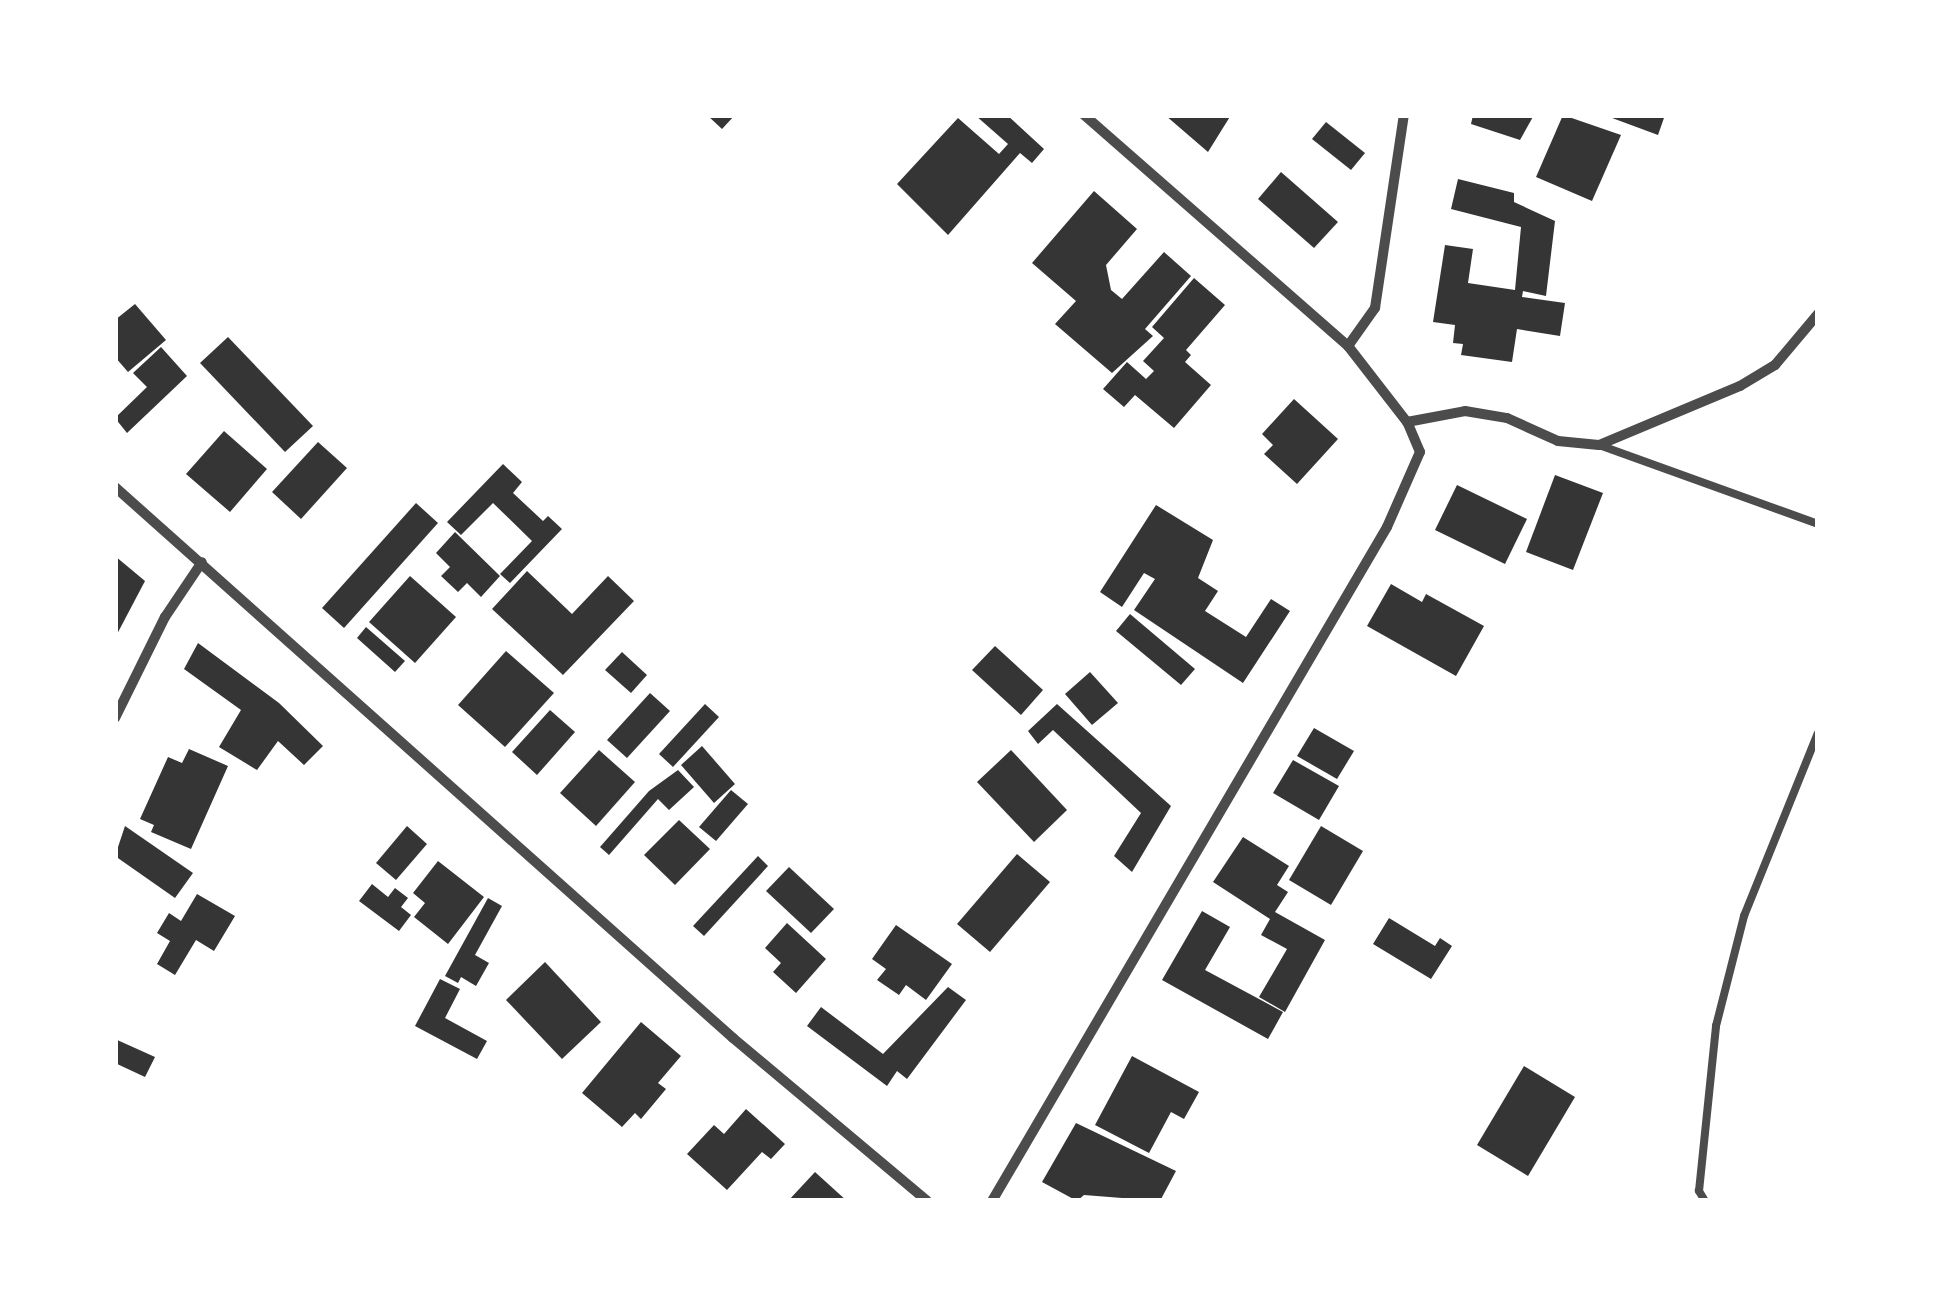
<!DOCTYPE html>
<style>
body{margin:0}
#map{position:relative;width:1933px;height:1316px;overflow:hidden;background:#fff;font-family:Arial,sans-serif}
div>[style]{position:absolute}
.building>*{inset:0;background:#353535}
.service>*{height:8px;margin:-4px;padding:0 4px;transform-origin:4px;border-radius:4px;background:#4c4c4c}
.minor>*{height:10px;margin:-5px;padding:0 5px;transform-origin:5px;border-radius:5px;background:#4c4c4c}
span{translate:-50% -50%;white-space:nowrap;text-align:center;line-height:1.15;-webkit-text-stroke:8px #fff;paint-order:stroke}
.frame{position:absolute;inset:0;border:118px solid #fff;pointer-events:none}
</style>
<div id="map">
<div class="building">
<div style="clip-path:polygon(707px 115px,735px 115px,722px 129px)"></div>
<div style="clip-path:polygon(975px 115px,1007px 115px,1044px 149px,1032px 163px,1020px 153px,948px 235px,897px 184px,958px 118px,999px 154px,1008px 144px)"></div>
<div style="clip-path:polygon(1165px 115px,1203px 117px,1231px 115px,1208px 152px)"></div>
<div style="clip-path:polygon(1473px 115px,1534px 115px,1520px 140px,1471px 124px)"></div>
<div style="clip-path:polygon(1563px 115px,1621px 135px,1592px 201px,1536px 177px)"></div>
<div style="clip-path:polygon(1604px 115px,1665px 115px,1658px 135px)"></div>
<div style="clip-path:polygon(1326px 122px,1365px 153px,1351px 170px,1312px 139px)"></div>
<div style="clip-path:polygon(1281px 172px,1338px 222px,1314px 248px,1258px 199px)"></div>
<div style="clip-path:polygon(1458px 179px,1514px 193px,1514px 202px,1555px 221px,1546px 296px,1523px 291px,1522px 297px,1565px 303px,1560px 336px,1517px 329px,1512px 362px,1461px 355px,1463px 344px,1453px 343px,1455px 325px,1433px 322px,1445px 245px,1473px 249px,1468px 283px,1515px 290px,1521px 227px,1451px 209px)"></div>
<div style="clip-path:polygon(1094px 191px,1137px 229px,1106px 265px,1111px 290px,1122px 299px,1164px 252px,1191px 276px,1145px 329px,1153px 336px,1112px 373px,1055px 324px,1076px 301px,1032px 263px)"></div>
<div style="clip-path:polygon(1194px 278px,1225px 305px,1186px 350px,1191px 355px,1185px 362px,1211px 385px,1174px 428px,1135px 395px,1124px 407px,1103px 389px,1127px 362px,1146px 379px,1154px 371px,1143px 361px,1164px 338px,1152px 327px)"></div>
<div style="clip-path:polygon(135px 304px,166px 340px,128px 372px,115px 357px,115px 320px)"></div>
<div style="clip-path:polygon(228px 337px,313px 426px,285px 452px,200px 363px)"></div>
<div style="clip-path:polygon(161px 347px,187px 376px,127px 433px,115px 418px,147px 387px,133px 373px)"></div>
<div style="clip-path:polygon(1294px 399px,1338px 439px,1297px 484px,1264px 454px,1273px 445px,1262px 434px)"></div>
<div style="clip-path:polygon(224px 431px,267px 469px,230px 512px,186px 474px)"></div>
<div style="clip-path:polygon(318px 442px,347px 468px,301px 519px,272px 492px)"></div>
<div style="clip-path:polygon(503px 464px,522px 482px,513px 493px,543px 521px,548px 516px,562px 529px,510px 583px,500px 574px,532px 541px,493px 503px,461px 535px,447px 522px)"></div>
<div style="clip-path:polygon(1555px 475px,1603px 493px,1573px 570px,1526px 552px)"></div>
<div style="clip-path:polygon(1457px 485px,1527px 519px,1505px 564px,1435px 530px)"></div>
<div style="clip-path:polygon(416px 503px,438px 523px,344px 628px,322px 608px)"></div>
<div style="clip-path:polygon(1156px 505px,1213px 540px,1198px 578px,1218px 591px,1205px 611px,1246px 637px,1271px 599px,1290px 611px,1243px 683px,1134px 610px,1155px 579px,1144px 573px,1122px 607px,1100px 592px)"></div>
<div style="clip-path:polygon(455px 532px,500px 576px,481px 597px,467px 583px,458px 592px,441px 576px,450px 567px,436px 553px)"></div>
<div style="clip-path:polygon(115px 556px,145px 581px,115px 638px)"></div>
<div style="clip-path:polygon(527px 571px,572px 614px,608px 576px,634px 601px,563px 675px,492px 609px)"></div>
<div style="clip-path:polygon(410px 576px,456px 617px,415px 663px,369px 622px)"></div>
<div style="clip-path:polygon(1391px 584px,1422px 602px,1426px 594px,1484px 626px,1456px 676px,1367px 626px)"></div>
<div style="clip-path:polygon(1130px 614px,1195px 669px,1181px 685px,1116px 631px)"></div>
<div style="clip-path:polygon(366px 627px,405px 661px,395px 672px,357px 638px)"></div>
<div style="clip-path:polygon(198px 643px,279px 703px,323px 746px,304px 765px,278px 741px,257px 770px,219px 747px,241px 710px,184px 669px)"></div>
<div style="clip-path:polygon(995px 646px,1043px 690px,1021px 715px,972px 670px)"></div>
<div style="clip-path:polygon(506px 651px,554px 693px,505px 747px,458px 705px)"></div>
<div style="clip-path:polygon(622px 652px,647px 675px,631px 693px,605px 670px)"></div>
<div style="clip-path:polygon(1090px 672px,1118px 703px,1092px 725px,1065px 694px)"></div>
<div style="clip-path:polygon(650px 693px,670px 711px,627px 758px,607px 740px)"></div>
<div style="clip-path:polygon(705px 704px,719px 717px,673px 767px,659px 754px)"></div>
<div style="clip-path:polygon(1057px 704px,1171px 806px,1132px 872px,1114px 856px,1141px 813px,1053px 730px,1038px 744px,1028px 731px)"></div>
<div style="clip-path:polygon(550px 710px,575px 732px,537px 775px,512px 752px)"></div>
<div style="clip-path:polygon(1314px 728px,1354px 751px,1337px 779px,1297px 756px)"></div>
<div style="clip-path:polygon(702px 746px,735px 784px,714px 803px,681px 765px)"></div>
<div style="clip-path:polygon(189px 749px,228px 766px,191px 849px,151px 832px,154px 825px,140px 819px,168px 757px,182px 763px)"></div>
<div style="clip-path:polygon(599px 750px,635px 782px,596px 826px,560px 793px)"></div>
<div style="clip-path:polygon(1011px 750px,1067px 810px,1034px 842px,977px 782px)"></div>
<div style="clip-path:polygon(1293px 760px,1339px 786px,1319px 820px,1273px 793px)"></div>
<div style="clip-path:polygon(678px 770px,694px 787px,669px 810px,658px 799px,609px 855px,600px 847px,649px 791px)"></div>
<div style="clip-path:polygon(731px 790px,748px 804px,716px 841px,699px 827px)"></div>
<div style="clip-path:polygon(679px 820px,710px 849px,675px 885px,644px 855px)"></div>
<div style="clip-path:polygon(125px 826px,193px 873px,175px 898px,115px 856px)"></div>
<div style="clip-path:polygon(407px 826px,427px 844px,396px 880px,376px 863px)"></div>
<div style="clip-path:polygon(1321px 826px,1363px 851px,1331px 905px,1289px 880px)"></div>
<div style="clip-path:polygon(1243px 837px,1289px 866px,1277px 885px,1288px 892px,1275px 912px,1325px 940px,1285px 1012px,1259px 997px,1287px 949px,1261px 935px,1270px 919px,1213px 882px)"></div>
<div style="clip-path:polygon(1017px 854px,1050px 882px,990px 952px,957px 924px)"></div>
<div style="clip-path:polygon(758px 856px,768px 866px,704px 936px,693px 926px)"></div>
<div style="clip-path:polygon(438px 861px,484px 897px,448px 944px,414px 917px,425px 903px,413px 893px)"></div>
<div style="clip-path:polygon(789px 867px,834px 909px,811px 933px,766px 891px)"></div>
<div style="clip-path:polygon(372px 884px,388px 897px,395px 888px,408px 898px,401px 907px,411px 915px,399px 931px,359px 901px)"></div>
<div style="clip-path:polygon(197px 894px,235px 916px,214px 951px,196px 940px,175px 975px,157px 964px,170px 941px,157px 933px,169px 913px,181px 921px)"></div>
<div style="clip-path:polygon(488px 898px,502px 906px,475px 955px,489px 963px,476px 986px,461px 977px,458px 983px,445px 976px)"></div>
<div style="clip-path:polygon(1202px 911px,1230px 927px,1205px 970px,1283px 1012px,1268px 1039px,1162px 980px)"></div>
<div style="clip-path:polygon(1389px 918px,1435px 946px,1440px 938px,1452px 946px,1431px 979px,1373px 944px)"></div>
<div style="clip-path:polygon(787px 923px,826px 959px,796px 993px,773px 972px,781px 963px,765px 948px)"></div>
<div style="clip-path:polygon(896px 925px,952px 964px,926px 1000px,906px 985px,899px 995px,877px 980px,886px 969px,872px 959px)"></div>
<div style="clip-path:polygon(545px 962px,601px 1022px,562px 1059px,506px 1000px)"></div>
<div style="clip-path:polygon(440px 979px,460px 989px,445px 1018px,487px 1041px,477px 1059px,415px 1026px)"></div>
<div style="clip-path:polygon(948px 987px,966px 1000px,907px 1079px,897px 1071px,887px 1086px,807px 1026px,821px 1007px,883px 1054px)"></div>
<div style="clip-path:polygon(641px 1022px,681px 1056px,658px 1083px,666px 1089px,641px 1119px,635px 1113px,622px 1127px,582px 1093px)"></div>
<div style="clip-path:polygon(115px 1039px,155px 1057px,145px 1077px,115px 1063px)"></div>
<div style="clip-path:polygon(1132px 1056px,1199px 1092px,1184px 1119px,1171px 1112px,1149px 1153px,1095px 1125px)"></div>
<div style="clip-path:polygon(1524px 1066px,1575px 1097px,1528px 1176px,1477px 1145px)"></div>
<div style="clip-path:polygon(746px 1109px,785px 1144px,771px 1159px,762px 1152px,727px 1190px,687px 1154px,714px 1125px,724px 1134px)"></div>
<div style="clip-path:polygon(1076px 1123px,1176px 1171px,1160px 1201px,1084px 1195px,1077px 1201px,1042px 1182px)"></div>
<div style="clip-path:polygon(815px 1172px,847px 1201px,788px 1201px)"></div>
</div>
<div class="service">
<div style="left:1599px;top:445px;width:233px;rotate:19.8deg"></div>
<div style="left:1705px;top:1201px;width:12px;rotate:-121deg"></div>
<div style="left:1699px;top:1191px;width:166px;rotate:-84.1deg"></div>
<div style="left:1716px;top:1026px;width:114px;rotate:-75.7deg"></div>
<div style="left:1744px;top:916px;width:197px;rotate:-68deg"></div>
</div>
<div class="minor">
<div style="left:1348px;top:346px;width:47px;rotate:-54.6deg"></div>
<div style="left:1375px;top:308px;width:195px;rotate:-81.5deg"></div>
<div style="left:1407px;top:422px;width:59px;rotate:-10.7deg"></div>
<div style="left:1465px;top:411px;width:43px;rotate:9.5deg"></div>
<div style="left:1507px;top:418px;width:56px;rotate:24.3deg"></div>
<div style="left:1558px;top:441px;width:41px;rotate:5.6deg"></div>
<div style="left:1599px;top:445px;width:153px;rotate:-22.7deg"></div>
<div style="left:1740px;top:386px;width:41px;rotate:-31deg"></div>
<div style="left:1775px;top:365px;width:67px;rotate:-49.9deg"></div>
<div style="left:115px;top:487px;width:828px;rotate:41.72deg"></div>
<div style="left:733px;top:1038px;width:253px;rotate:40deg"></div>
<div style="left:115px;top:718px;width:113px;rotate:-63.7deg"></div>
<div style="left:165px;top:617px;width:66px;rotate:-56.1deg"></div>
<div style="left:992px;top:1201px;width:781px;rotate:-59.63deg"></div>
<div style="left:1387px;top:527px;width:82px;rotate:-66.3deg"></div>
<div style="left:1420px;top:452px;width:33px;rotate:-113deg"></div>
<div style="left:1407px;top:422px;width:96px;rotate:-127.8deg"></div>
<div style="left:1348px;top:346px;width:351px;rotate:-138.8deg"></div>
</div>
<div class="frame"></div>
</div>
